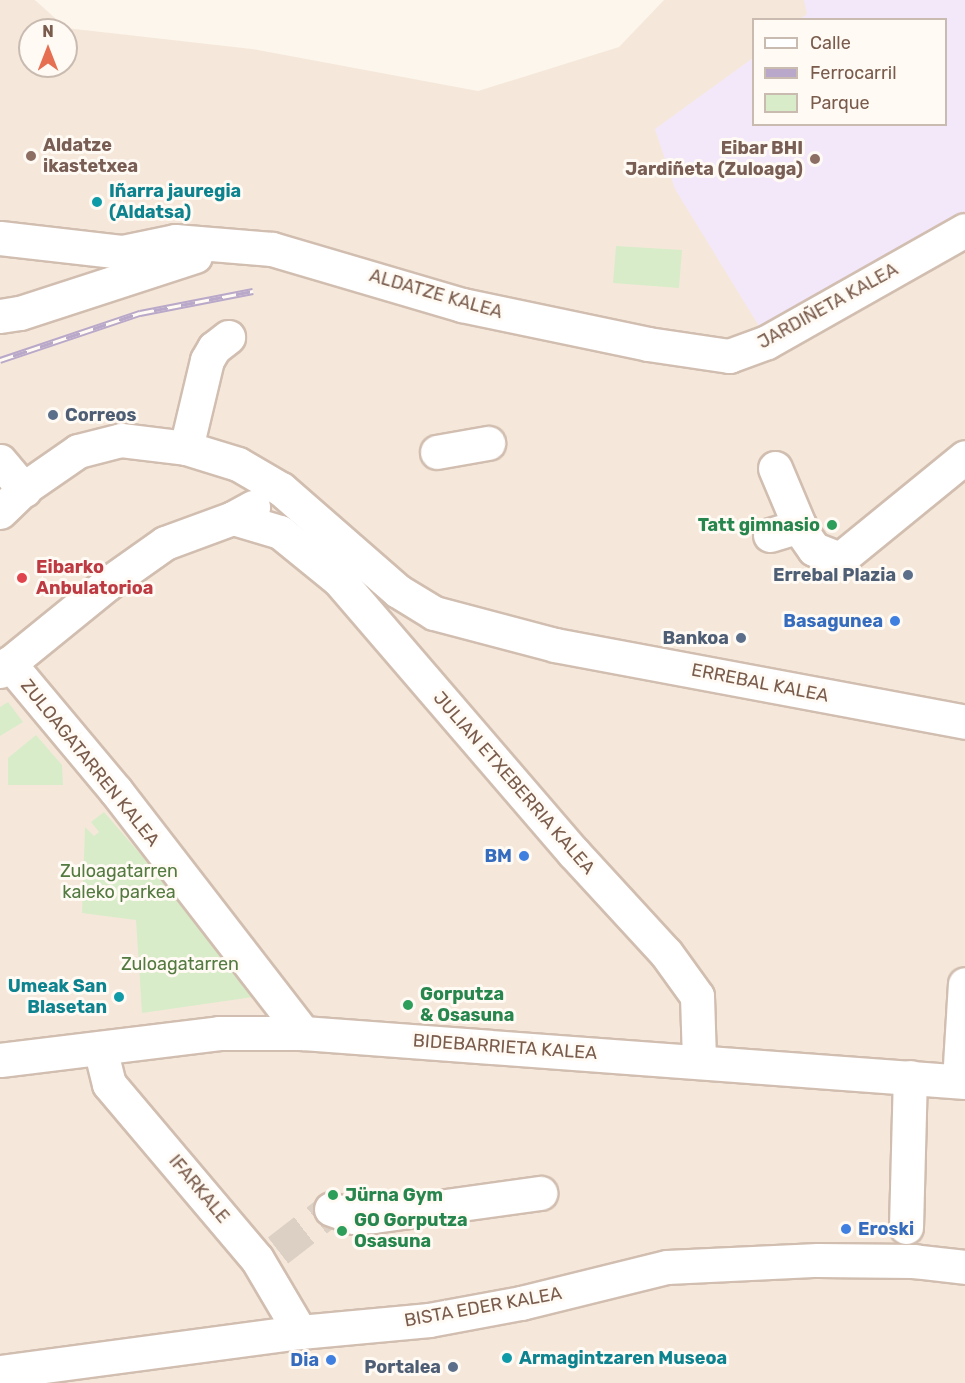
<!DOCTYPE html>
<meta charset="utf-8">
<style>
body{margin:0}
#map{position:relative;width:965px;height:1383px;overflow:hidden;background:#fdf6ec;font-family:Rubik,sans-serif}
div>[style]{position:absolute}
.residential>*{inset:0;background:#f5e8da}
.education>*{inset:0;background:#f3e8fa}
.green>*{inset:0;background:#d8ecc9}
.minor-tunnel>*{height:33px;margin-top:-16.5px;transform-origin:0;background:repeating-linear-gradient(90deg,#dcd0c4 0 33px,transparent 0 49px)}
.roads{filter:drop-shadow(2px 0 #d1beb0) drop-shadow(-2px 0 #d1beb0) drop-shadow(0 2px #d1beb0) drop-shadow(0 -2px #d1beb0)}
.minor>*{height:33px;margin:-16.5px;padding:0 16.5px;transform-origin:16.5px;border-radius:16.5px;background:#fff}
.rail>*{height:7px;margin-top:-3.5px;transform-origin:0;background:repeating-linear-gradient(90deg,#fffaf3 0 14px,#b9a8c9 0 28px);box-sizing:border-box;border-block:2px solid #b9a8c9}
.dots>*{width:16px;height:16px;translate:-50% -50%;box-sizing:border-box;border:3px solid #fffaf3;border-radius:50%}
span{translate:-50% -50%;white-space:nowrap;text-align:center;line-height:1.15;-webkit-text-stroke:6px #fffaf3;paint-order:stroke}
.education-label{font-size:18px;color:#785e54;font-weight:700}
.left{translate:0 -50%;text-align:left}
.right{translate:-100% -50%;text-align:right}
.culture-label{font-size:18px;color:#0d838f;font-weight:700}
.street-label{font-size:18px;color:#7a5c4d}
.service-label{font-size:18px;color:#4e5e75;font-weight:700}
.leisure-label{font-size:18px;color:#27864d;font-weight:700}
.health-label{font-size:18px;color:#be3a42;font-weight:700}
.shop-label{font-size:18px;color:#366cbe;font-weight:700}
.park-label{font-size:18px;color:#537a41}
.legend{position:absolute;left:752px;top:18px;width:195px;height:108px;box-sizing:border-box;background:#fffaf3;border:2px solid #cabbb1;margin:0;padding:8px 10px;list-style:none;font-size:18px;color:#7a5c4d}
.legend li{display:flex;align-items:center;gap:12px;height:30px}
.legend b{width:30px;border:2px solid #cabbb1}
.north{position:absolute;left:18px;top:18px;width:60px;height:60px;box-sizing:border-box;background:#fffaf3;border:2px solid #cabbb1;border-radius:50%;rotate:0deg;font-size:16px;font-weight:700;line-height:24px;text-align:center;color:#7a5c4d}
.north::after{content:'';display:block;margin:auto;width:21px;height:27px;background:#e76f51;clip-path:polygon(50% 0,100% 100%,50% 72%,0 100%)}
</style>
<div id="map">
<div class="residential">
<div style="clip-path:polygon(evenodd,0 0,35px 0,66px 28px,252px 49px,478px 91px,619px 47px,664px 0,965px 0,965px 1383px,0 1383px,0 0,754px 20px,946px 20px,946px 124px,754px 124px,754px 20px,0 0,30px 30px,66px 30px,66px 66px,30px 66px,30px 30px)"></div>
</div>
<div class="education">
<div style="clip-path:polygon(804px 0,965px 0,965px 214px,762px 331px,675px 189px,655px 129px,753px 58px,754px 124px,946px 124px,946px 20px,800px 19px,807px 14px)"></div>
</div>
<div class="green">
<div style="clip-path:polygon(616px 246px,682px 250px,679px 288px,613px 283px)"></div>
<div style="clip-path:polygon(8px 702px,23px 722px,0 736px,0 707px)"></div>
<div style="clip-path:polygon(36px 735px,62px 765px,63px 785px,8px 785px,8px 758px)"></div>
<div style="clip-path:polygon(104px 812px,256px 988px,253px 997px,142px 1013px,136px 920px,82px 913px,85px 827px,94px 836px,99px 832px,91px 822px)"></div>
</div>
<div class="minor-tunnel">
<div style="left:278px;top:1250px;width:67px;rotate:-37.7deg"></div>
</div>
<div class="roads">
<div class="minor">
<div style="left:0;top:238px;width:124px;rotate:6.5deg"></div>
<div style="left:123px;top:252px;width:53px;rotate:-11.9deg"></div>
<div style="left:175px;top:241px;width:97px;rotate:4.7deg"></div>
<div style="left:272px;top:249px;width:198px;rotate:16.4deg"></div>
<div style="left:462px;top:305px;width:190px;rotate:11.8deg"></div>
<div style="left:648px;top:344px;width:82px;rotate:8.4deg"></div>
<div style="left:729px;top:356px;width:40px;rotate:-20.2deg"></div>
<div style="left:767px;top:342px;width:227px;rotate:-29.5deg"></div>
<div style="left:0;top:316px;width:20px;rotate:-9deg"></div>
<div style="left:20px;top:313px;width:184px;rotate:-18deg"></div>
<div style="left:186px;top:448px;width:90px;rotate:-76.6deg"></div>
<div style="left:207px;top:360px;width:14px;rotate:-60deg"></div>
<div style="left:214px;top:348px;width:18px;rotate:-38deg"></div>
<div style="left:437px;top:452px;width:52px;rotate:-10deg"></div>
<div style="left:0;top:461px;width:38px;rotate:50deg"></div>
<div style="left:775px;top:468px;width:69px;rotate:67.1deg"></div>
<div style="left:802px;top:532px;width:21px;rotate:55deg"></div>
<div style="left:814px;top:549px;width:28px;rotate:21deg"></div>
<div style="left:840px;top:559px;width:161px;rotate:-39.2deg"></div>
<div style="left:0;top:512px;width:36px;rotate:-44deg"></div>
<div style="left:26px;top:487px;width:63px;rotate:-34.7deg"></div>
<div style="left:78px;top:451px;width:44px;rotate:-14.3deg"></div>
<div style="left:121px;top:440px;width:65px;rotate:7deg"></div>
<div style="left:186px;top:448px;width:54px;rotate:17.1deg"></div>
<div style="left:238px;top:464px;width:50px;rotate:30.2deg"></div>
<div style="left:281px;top:489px;width:155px;rotate:41.1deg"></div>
<div style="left:398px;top:591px;width:42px;rotate:31.4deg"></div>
<div style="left:434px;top:613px;width:125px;rotate:14.8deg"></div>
<div style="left:555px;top:645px;width:417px;rotate:10.6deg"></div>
<div style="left:233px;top:518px;width:49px;rotate:16.6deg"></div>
<div style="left:280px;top:532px;width:76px;rotate:39.1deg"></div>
<div style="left:339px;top:580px;width:359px;rotate:49.3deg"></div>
<div style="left:573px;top:852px;width:137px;rotate:47.4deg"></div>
<div style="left:666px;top:953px;width:53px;rotate:54.2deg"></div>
<div style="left:697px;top:996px;width:64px;rotate:88.2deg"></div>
<div style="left:770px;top:535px;width:31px;rotate:-17deg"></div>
<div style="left:9px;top:663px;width:167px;rotate:50.1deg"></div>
<div style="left:116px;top:791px;width:306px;rotate:52.3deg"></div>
<div style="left:0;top:671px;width:138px;rotate:-39.1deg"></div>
<div style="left:107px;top:584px;width:71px;rotate:-35.3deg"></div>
<div style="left:165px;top:543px;width:72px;rotate:-20.2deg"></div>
<div style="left:233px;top:518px;width:23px;rotate:-29deg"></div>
<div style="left:100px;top:1048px;width:37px;rotate:76deg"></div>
<div style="left:109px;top:1084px;width:229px;rotate:49.8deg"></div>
<div style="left:257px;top:1259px;width:85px;rotate:59.5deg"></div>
<div style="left:0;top:1060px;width:221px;rotate:-7deg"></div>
<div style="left:219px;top:1033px;width:84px"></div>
<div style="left:303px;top:1033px;width:664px;rotate:4.23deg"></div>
<div style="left:959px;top:1081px;width:97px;rotate:-86.5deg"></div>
<div style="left:331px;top:1209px;width:24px;rotate:19deg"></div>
<div style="left:354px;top:1217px;width:20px;rotate:-3deg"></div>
<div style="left:374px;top:1216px;width:168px;rotate:-7.9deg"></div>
<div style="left:906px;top:1227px;width:150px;rotate:-88.5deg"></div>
<div style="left:0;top:1372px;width:303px;rotate:-7.6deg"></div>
<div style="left:300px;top:1332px;width:130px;rotate:-5.3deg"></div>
<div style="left:429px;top:1320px;width:94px;rotate:-10.5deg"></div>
<div style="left:521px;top:1303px;width:150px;rotate:-13.9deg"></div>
<div style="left:667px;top:1267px;width:151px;rotate:-2.7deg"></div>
<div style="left:818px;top:1260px;width:95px;rotate:0.6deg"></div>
<div style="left:913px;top:1261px;width:52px;rotate:6.6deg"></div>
</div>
</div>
<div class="rail">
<div style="left:0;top:360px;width:148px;rotate:-18.6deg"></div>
<div style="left:140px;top:313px;width:115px;rotate:-11deg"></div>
</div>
<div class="dots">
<div style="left:31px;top:156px;background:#8d6e63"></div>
<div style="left:815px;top:159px;background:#8d6e63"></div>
<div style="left:97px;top:202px;background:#0f9aa8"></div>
<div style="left:53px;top:415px;background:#5c6f8a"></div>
<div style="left:832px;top:525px;background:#2e9e5b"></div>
<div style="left:908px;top:575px;background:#5c6f8a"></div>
<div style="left:22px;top:578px;background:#e0444e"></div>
<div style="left:895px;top:621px;background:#3f7fe0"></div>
<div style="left:741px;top:638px;background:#5c6f8a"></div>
<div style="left:524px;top:856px;background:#3f7fe0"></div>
<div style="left:119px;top:997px;background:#0f9aa8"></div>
<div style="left:408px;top:1005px;background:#2e9e5b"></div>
<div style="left:333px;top:1195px;background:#2e9e5b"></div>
<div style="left:846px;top:1229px;background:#3f7fe0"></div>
<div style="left:342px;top:1231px;background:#2e9e5b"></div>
<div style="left:507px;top:1358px;background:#0f9aa8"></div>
<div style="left:331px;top:1360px;background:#3f7fe0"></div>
<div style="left:453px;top:1367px;background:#5c6f8a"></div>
</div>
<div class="education-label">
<span class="left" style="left:43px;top:156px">Aldatze<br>ikastetxea</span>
<span class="right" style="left:803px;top:159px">Eibar BHI<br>Jardiñeta (Zuloaga)</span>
</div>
<div class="culture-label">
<span class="left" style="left:109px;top:202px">Iñarra jauregia<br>(Aldatsa)</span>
<span class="right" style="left:107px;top:997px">Umeak San<br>Blasetan</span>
<span class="left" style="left:519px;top:1358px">Armagintzaren Museoa</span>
</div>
<div class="street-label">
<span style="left:436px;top:294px;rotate:16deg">ALDATZE KALEA</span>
<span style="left:828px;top:306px;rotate:-29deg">JARDIÑETA KALEA</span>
<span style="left:760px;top:683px;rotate:11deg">ERREBAL KALEA</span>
<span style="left:90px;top:763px;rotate:51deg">ZULOAGATARREN KALEA</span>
<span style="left:514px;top:783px;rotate:49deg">JULIAN ETXEBERRIA KALEA</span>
<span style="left:505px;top:1047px;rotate:4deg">BIDEBARRIETA KALEA</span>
<span style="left:199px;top:1189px;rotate:50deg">IFARKALE</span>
<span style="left:483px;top:1307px;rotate:-10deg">BISTA EDER KALEA</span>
</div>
<div class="service-label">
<span class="left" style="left:65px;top:415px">Correos</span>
<span class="right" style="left:896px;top:575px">Errebal Plazia</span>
<span class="right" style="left:729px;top:638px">Bankoa</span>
<span class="right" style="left:441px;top:1367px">Portalea</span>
</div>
<div class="leisure-label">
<span class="right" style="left:820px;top:525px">Tatt gimnasio</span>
<span class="left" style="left:420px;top:1005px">Gorputza<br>&amp; Osasuna</span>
<span class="left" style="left:345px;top:1195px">Jürna Gym</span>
<span class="left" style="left:354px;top:1231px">GO Gorputza<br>Osasuna</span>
</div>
<div class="health-label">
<span class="left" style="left:36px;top:578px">Eibarko<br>Anbulatorioa</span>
</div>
<div class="shop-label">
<span class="right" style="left:883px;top:621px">Basagunea</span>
<span class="right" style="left:512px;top:856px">BM</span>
<span class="left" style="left:858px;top:1229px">Eroski</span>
<span class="right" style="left:319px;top:1360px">Dia</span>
</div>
<div class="park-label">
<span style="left:119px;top:882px">Zuloagatarren<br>kaleko parkea</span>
<span style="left:180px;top:964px">Zuloagatarren</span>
</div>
<ul class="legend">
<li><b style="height:8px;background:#fff"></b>Calle</li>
<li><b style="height:8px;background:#b9a8c9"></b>Ferrocarril</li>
<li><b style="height:16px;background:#d8ecc9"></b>Parque</li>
</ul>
<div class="north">N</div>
</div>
